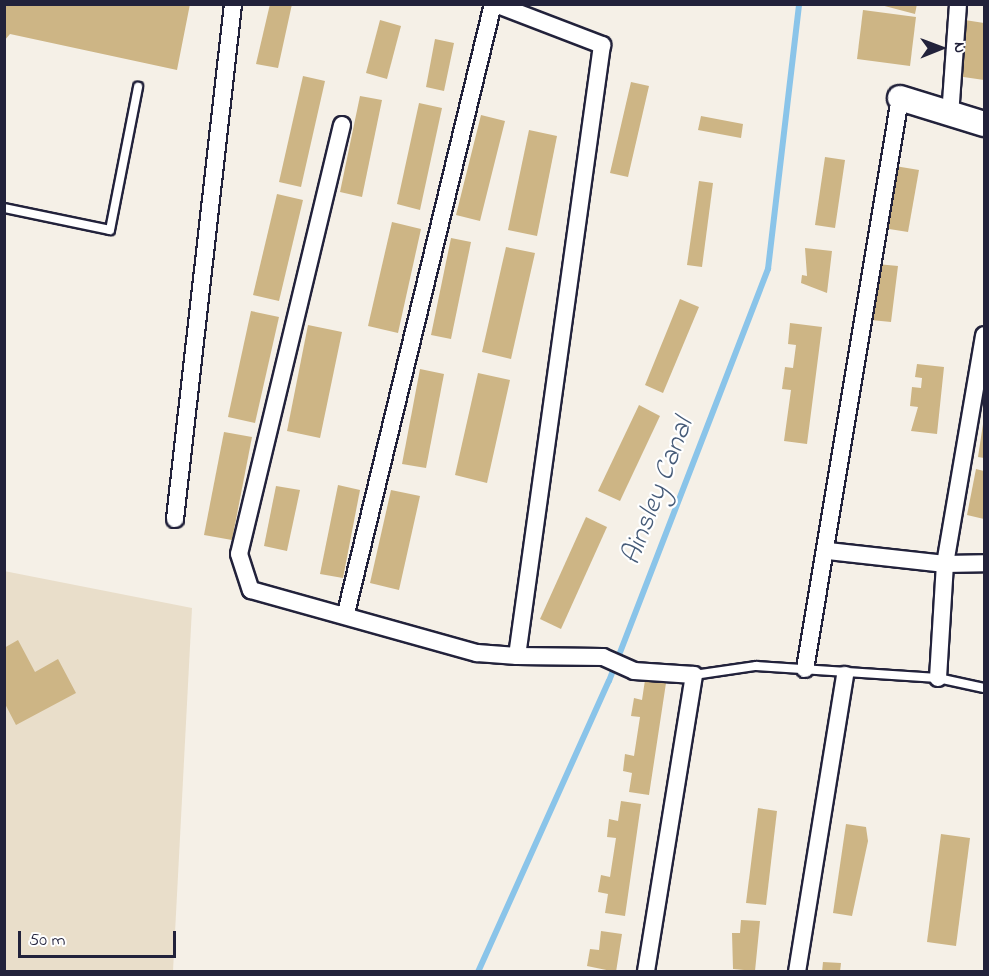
<!DOCTYPE html>
<style>
body{margin:0}
#map{position:relative;width:989px;height:976px;overflow:hidden;background:#f5f0e7;font-family:"Indie Flower",sans-serif}
div>[style]{position:absolute}
.built>*{inset:0;background:#e9deca}
.stream>*{height:6px;margin:-3px;padding:0 3px;transform-origin:3px;border-radius:3px;background:#8ac4e9}
.building>*{inset:0;background:#cdb585}
.roads{filter:drop-shadow(2px 0 #22223b) drop-shadow(-2px 0 #22223b) drop-shadow(0 2px #22223b) drop-shadow(0 -2px #22223b)}
.lane>*{height:8px;margin:-4px;padding:0 4px;transform-origin:4px;border-radius:4px;background:#fff}
.street>*{height:16px;margin:-8px;padding:0 8px;transform-origin:8px;border-radius:8px;background:#fff}
.secondary>*{height:24px;margin:-12px;padding:0 12px;transform-origin:12px;border-radius:12px;background:#fff}
span{translate:-50% -50%;white-space:nowrap;text-align:center;line-height:1.15;-webkit-text-stroke:4.5px #fff;paint-order:stroke}
.water-label{font-size:28px;color:#465b78;font-style:italic}
.frame{position:absolute;inset:0;border:6px solid #22223b;pointer-events:none}
.north{position:absolute;left:911px;top:18px;width:60px;height:60px;-webkit-text-stroke:4px #fff;paint-order:stroke;rotate:89deg;font-size:16px;font-weight:700;line-height:24px;text-align:center;color:#22223b}
.north::after{content:'';display:block;margin:auto;width:21px;height:27px;background:#22223b;clip-path:polygon(50% 0,100% 100%,50% 72%,0 100%)}
.scale{position:absolute;left:18px;top:931px;width:158px;height:27px;box-sizing:border-box;border:3px solid #22223b;border-top:0;padding-left:8px;font-size:18px;line-height:21px;white-space:nowrap;color:#22223b;-webkit-text-stroke:4px #fff;paint-order:stroke}
</style>
<div id="map">
<div class="built">
<div style="clip-path:polygon(4px 571px,192px 608px,173px 971px,5px 971px)"></div>
</div>
<div class="stream">
<div style="left:478px;top:972px;width:319px;rotate:-65.8deg"></div>
<div style="left:609px;top:681px;width:442px;rotate:-68.9deg"></div>
<div style="left:768px;top:269px;width:267px;rotate:-83.3deg"></div>
</div>
<div class="building">
<div style="clip-path:polygon(4px 4px,190px 4px,177px 70px,10px 34px,4px 41px)"></div>
<div style="clip-path:polygon(270px 4px,292px 4px,278px 68px,256px 64px)"></div>
<div style="clip-path:polygon(877px 4px,917px 4px,915px 14px)"></div>
<div style="clip-path:polygon(863px 10px,916px 17px,910px 66px,857px 59px)"></div>
<div style="clip-path:polygon(952px 18px,984px 23px,984px 80px,943px 74px)"></div>
<div style="clip-path:polygon(380px 20px,401px 26px,387px 79px,366px 73px)"></div>
<div style="clip-path:polygon(435px 39px,454px 43px,444px 91px,426px 87px)"></div>
<div style="clip-path:polygon(303px 76px,325px 81px,301px 187px,279px 182px)"></div>
<div style="clip-path:polygon(631px 82px,649px 86px,628px 177px,610px 173px)"></div>
<div style="clip-path:polygon(360px 96px,382px 100px,362px 197px,340px 192px)"></div>
<div style="clip-path:polygon(419px 103px,442px 108px,420px 210px,397px 204px)"></div>
<div style="clip-path:polygon(481px 115px,505px 121px,480px 221px,456px 215px)"></div>
<div style="clip-path:polygon(701px 116px,743px 124px,741px 138px,698px 130px)"></div>
<div style="clip-path:polygon(529px 130px,557px 136px,537px 236px,508px 230px)"></div>
<div style="clip-path:polygon(825px 157px,845px 160px,835px 228px,815px 225px)"></div>
<div style="clip-path:polygon(895px 166px,919px 170px,908px 232px,883px 228px)"></div>
<div style="clip-path:polygon(699px 181px,713px 183px,702px 267px,687px 265px)"></div>
<div style="clip-path:polygon(277px 194px,303px 200px,279px 301px,253px 295px)"></div>
<div style="clip-path:polygon(392px 222px,421px 229px,398px 333px,368px 326px)"></div>
<div style="clip-path:polygon(451px 238px,471px 242px,451px 339px,431px 335px)"></div>
<div style="clip-path:polygon(506px 247px,535px 253px,511px 359px,482px 352px)"></div>
<div style="clip-path:polygon(805px 248px,832px 251px,827px 293px,801px 283px,802px 275px,807px 276px)"></div>
<div style="clip-path:polygon(877px 264px,898px 266px,891px 322px,871px 320px)"></div>
<div style="clip-path:polygon(680px 299px,699px 307px,663px 393px,645px 385px)"></div>
<div style="clip-path:polygon(251px 311px,279px 317px,255px 423px,228px 417px)"></div>
<div style="clip-path:polygon(790px 323px,822px 327px,807px 444px,784px 441px,791px 390px,782px 389px,785px 367px,793px 368px,796px 345px,788px 344px)"></div>
<div style="clip-path:polygon(308px 325px,342px 332px,320px 438px,287px 431px)"></div>
<div style="clip-path:polygon(917px 364px,944px 367px,937px 434px,911px 431px,918px 407px,910px 406px,912px 387px,921px 388px,922px 378px,915px 377px)"></div>
<div style="clip-path:polygon(420px 369px,444px 374px,426px 468px,402px 464px)"></div>
<div style="clip-path:polygon(478px 373px,510px 380px,487px 483px,455px 475px)"></div>
<div style="clip-path:polygon(639px 405px,660px 416px,620px 501px,598px 491px)"></div>
<div style="clip-path:polygon(983px 424px,984px 424px,984px 458px,978px 457px)"></div>
<div style="clip-path:polygon(224px 432px,252px 437px,232px 540px,204px 535px)"></div>
<div style="clip-path:polygon(976px 469px,984px 471px,984px 519px,967px 515px)"></div>
<div style="clip-path:polygon(338px 485px,360px 490px,343px 578px,320px 574px)"></div>
<div style="clip-path:polygon(276px 486px,300px 490px,287px 551px,264px 546px)"></div>
<div style="clip-path:polygon(391px 490px,420px 496px,399px 590px,370px 583px)"></div>
<div style="clip-path:polygon(586px 517px,607px 527px,561px 629px,540px 619px)"></div>
<div style="clip-path:polygon(18px 640px,35px 672px,58px 659px,76px 693px,16px 725px,4px 702px,4px 648px)"></div>
<div style="clip-path:polygon(645px 680px,666px 683px,649px 795px,629px 792px,632px 773px,623px 771px,625px 754px,634px 756px,640px 717px,631px 716px,634px 698px,642px 700px)"></div>
<div style="clip-path:polygon(621px 801px,641px 804px,625px 916px,605px 913px,608px 894px,598px 892px,601px 875px,610px 877px,616px 838px,607px 837px,609px 819px,618px 821px)"></div>
<div style="clip-path:polygon(758px 808px,777px 811px,766px 905px,746px 903px)"></div>
<div style="clip-path:polygon(846px 824px,866px 827px,868px 841px,852px 916px,833px 913px)"></div>
<div style="clip-path:polygon(941px 834px,970px 838px,956px 946px,927px 942px)"></div>
<div style="clip-path:polygon(741px 920px,760px 921px,755px 971px,733px 969px,732px 933px,740px 933px)"></div>
<div style="clip-path:polygon(601px 931px,622px 934px,616px 972px,587px 966px,590px 949px,599px 950px)"></div>
<div style="clip-path:polygon(823px 962px,841px 963px,840px 972px,822px 972px)"></div>
</div>
<div class="roads">
<div class="lane">
<div style="left:4px;top:208px;width:108px;rotate:11.7deg"></div>
<div style="left:110px;top:230px;width:146px;rotate:-78.9deg"></div>
<div style="left:694px;top:675px;width:63px;rotate:-8.3deg"></div>
<div style="left:756px;top:666px;width:182px;rotate:3.8deg"></div>
<div style="left:938px;top:678px;width:47px;rotate:12.3deg"></div>
</div>
<div class="street">
<div style="left:495px;top:4px;width:115px;rotate:21deg"></div>
<div style="left:602px;top:45px;width:617px;rotate:97.92deg"></div>
<div style="left:517px;top:656px;width:86px;rotate:0.7deg"></div>
<div style="left:603px;top:657px;width:34px;rotate:24deg"></div>
<div style="left:634px;top:671px;width:60px;rotate:3.8deg"></div>
<div style="left:694px;top:675px;width:301px;rotate:99.2deg"></div>
<div style="left:950px;top:116px;width:112px;rotate:-85.9deg"></div>
<div style="left:342px;top:125px;width:441px;rotate:103.5deg"></div>
<div style="left:239px;top:554px;width:38px;rotate:72deg"></div>
<div style="left:251px;top:590px;width:235px;rotate:15.6deg"></div>
<div style="left:477px;top:653px;width:40px;rotate:4.3deg"></div>
<div style="left:175px;top:519px;width:518px;rotate:-83.57deg"></div>
<div style="left:828px;top:551px;width:118px;rotate:6.3deg"></div>
<div style="left:945px;top:564px;width:39px;rotate:-1deg"></div>
<div style="left:346px;top:613px;width:626px;rotate:-76.43deg"></div>
<div style="left:805px;top:669px;width:579px;rotate:-80.55deg"></div>
<div style="left:938px;top:678px;width:114px;rotate:-86.5deg"></div>
<div style="left:945px;top:564px;width:232px;rotate:-80.3deg"></div>
<div style="left:797px;top:972px;width:301px;rotate:-80.8deg"></div>
</div>
<div class="secondary">
<div style="left:900px;top:98px;width:88px;rotate:17.2deg"></div>
</div>
</div>
<div class="water-label">
<span style="left:659px;top:492px;rotate:-69deg">Ainsley Canal</span>
</div>
<div class="frame"></div>
<div class="north">N</div>
<div class="scale">50 m</div>
</div>
